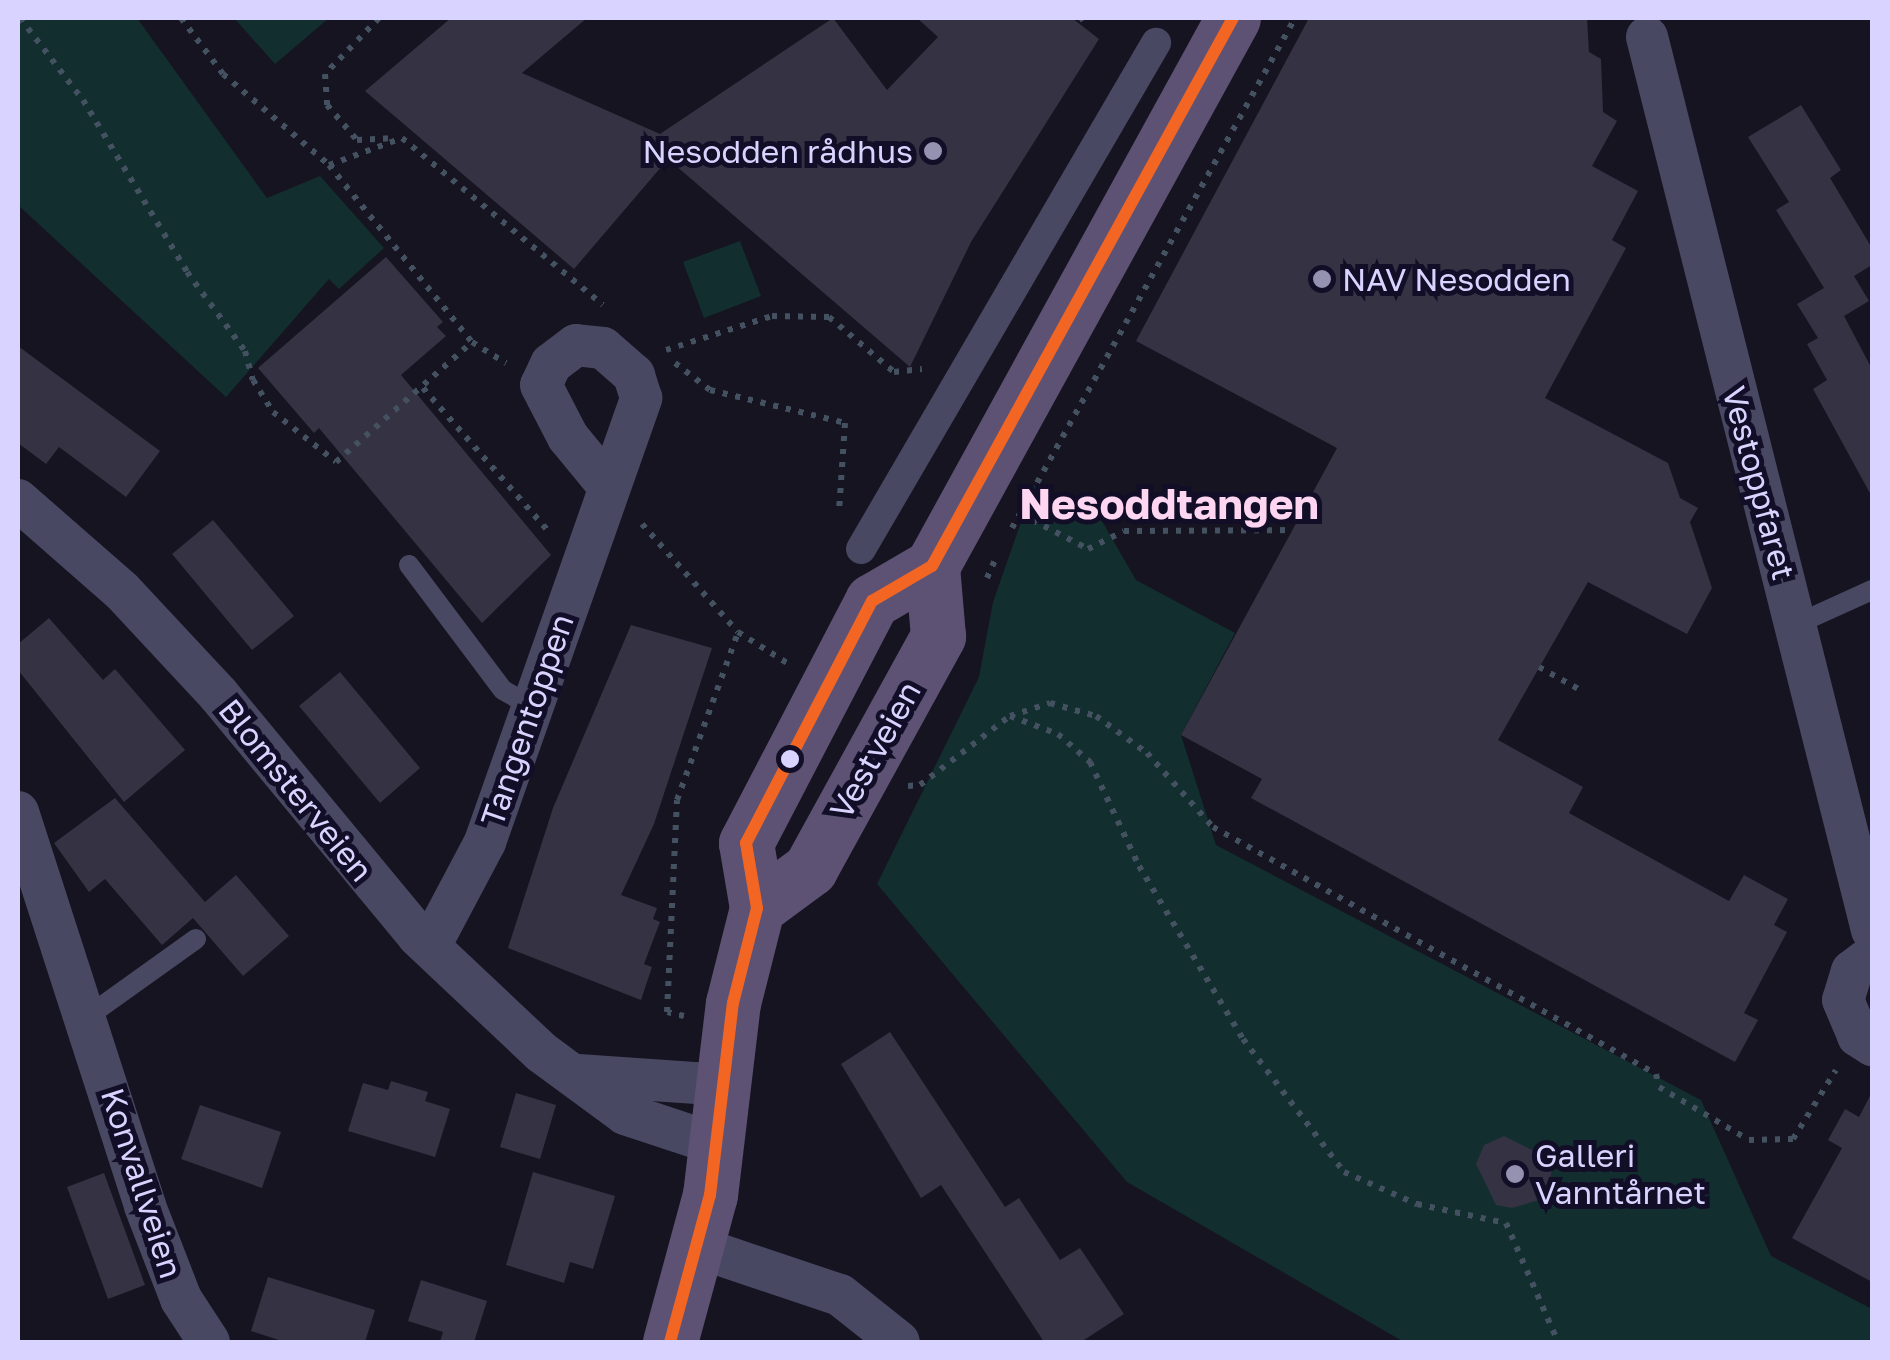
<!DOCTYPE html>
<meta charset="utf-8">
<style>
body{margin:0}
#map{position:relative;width:1890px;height:1360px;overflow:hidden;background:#161421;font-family:"Golos Text",sans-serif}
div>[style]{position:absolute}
.green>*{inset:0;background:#122e2e}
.building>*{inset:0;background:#343243}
.path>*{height:6px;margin-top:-3px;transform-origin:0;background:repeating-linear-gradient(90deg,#435161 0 5px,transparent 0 13px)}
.service>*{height:20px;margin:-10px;padding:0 10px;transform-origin:10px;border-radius:10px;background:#494862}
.pedestrian>*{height:30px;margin:-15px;padding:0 15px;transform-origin:15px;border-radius:15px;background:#494862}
.minor>*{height:42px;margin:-21px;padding:0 21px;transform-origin:21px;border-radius:21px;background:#494862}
.primary>*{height:55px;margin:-27.5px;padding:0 27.5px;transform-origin:27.5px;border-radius:27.5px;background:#5d5273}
.bus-1>*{height:12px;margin:-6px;padding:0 6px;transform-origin:6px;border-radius:6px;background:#f26522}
.dots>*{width:28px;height:28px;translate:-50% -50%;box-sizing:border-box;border:5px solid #120e27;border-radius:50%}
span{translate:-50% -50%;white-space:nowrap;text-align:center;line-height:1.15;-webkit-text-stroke:10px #120e27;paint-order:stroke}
.poi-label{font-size:32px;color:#d9d4ff}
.right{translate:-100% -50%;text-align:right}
.left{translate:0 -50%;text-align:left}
.street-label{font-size:32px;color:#d9d4ff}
.district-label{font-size:42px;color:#ffd6f1;font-weight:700}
.frame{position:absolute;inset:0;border:20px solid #d9d4ff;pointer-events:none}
</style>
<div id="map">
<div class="green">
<div style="clip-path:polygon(18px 18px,137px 18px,267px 198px,320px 176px,384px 248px,339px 289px,329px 279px,226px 397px,18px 205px)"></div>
<div style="clip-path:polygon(234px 18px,329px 18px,275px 64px)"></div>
<div style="clip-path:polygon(740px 241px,761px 296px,704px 318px,683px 262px)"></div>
<div style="clip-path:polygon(1034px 485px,1102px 521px,1136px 580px,1235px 633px,1181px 735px,1216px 845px,1701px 1100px,1771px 1256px,1872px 1309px,1872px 1342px,1404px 1342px,1127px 1182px,877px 884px,979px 677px,993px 602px)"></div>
</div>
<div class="building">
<div style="clip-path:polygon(451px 18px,587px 18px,522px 73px,660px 134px,833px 18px,887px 90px,938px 37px,917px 18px,1072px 18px,1099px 39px,971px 242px,910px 367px,668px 159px,574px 269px,365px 91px)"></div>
<div style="clip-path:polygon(1309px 18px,1587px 18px,1589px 52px,1601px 59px,1603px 112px,1617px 121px,1592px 166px,1638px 191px,1612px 240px,1626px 248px,1545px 398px,1668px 463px,1680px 498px,1698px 508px,1690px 522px,1712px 588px,1687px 634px,1588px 582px,1498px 740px,1583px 787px,1569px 813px,1729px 901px,1744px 875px,1788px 899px,1774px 925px,1787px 932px,1744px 1013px,1758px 1020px,1735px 1062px,1251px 798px,1262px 779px,1181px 735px,1337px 448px,1136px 341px)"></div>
<div style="clip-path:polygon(1801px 105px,1841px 170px,1830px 178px,1872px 248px,1872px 265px,1854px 276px,1869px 301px,1844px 316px,1872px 369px,1872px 497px,1813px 389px,1827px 380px,1807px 344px,1818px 338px,1797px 304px,1824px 288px,1776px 210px,1789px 202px,1748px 137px)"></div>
<div style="clip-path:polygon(386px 257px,443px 322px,437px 327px,446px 336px,401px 375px,551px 555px,482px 623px,319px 428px,314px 433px,258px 368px)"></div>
<div style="clip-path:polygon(18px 346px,160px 451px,126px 497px,59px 447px,46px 464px,18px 443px)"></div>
<div style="clip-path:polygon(213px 520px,294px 616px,252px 650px,172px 554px)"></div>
<div style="clip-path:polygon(49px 618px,103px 680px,115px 669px,185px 750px,124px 802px,18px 670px,18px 644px)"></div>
<div style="clip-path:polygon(631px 625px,712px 648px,654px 824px,621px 895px,657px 908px,653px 919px,660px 922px,644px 964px,652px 967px,641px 1000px,508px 948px,553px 808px)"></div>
<div style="clip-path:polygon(340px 672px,420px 768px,380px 803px,299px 706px)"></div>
<div style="clip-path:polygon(115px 798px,205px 902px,236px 875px,289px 936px,243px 976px,193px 918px,162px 945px,105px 879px,89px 892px,54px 843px)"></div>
<div style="clip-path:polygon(890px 1032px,1005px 1207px,1019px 1198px,1060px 1260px,1080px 1248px,1124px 1314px,1081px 1342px,1044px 1342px,941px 1185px,921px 1198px,841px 1064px)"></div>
<div style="clip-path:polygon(391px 1081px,428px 1092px,425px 1101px,450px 1109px,435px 1157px,348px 1131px,363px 1083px,388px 1090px)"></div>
<div style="clip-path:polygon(1872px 1092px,1872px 1282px,1792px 1238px,1842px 1148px,1828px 1140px,1845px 1109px,1859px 1117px)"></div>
<div style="clip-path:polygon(516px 1093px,556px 1105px,540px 1159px,500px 1147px)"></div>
<div style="clip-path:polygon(200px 1105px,281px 1132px,262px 1188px,181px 1159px)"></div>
<div style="clip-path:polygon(1504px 1136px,1554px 1161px,1546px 1198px,1512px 1208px,1496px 1205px,1476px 1164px,1484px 1145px)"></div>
<div style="clip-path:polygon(533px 1172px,615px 1196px,593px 1269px,570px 1262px,564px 1283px,506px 1265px)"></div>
<div style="clip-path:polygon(104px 1173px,145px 1285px,108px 1299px,67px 1187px)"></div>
<div style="clip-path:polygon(268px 1277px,375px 1310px,365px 1342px,285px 1342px,251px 1331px)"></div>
<div style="clip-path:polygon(421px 1280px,487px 1301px,474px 1342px,440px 1342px,443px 1332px,408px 1321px)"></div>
</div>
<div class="path">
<div style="left:20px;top:18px;width:103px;rotate:52.5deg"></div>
<div style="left:83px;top:100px;width:201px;rotate:58.8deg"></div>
<div style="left:187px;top:272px;width:98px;rotate:53.7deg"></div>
<div style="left:245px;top:351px;width:30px;rotate:75deg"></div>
<div style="left:253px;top:380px;width:38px;rotate:58deg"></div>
<div style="left:273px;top:412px;width:80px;rotate:38.4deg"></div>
<div style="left:336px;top:462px;width:181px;rotate:-41.4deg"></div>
<div style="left:181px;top:18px;width:70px;rotate:53.1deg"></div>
<div style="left:223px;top:74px;width:140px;rotate:40.6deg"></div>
<div style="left:329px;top:165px;width:78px;rotate:-20.3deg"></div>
<div style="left:402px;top:138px;width:261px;rotate:39.7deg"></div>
<div style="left:379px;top:18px;width:78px;rotate:134deg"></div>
<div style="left:325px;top:74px;width:31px;rotate:86deg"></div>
<div style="left:327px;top:105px;width:46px;rotate:49.4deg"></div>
<div style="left:357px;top:140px;width:38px;rotate:-3deg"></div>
<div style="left:1079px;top:20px;width:4px;rotate:-34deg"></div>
<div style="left:329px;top:165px;width:228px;rotate:51.1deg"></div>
<div style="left:472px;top:342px;width:40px;rotate:32deg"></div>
<div style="left:666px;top:350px;width:111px;rotate:-17.8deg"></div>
<div style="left:772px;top:316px;width:57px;rotate:1deg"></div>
<div style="left:829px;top:317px;width:85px;rotate:40.2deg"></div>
<div style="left:894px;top:372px;width:28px;rotate:-6deg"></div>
<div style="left:675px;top:363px;width:44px;rotate:37.6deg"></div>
<div style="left:710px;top:390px;width:139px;rotate:13.7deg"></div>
<div style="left:845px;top:423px;width:89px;rotate:93.9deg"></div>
<div style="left:423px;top:388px;width:194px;rotate:48.8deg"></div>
<div style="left:1021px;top:514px;width:76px;rotate:27.6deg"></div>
<div style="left:1088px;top:549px;width:40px;rotate:-26.6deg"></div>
<div style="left:1124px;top:531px;width:169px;rotate:-0.3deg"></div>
<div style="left:642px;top:524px;width:144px;rotate:48.4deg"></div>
<div style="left:738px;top:632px;width:58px;rotate:32.3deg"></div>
<div style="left:1012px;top:528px;width:583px;rotate:-60.97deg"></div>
<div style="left:987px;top:578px;width:24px;rotate:-66deg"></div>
<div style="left:1539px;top:667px;width:49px;rotate:29.2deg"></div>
<div style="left:1010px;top:716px;width:42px;rotate:-18deg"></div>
<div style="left:1050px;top:703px;width:48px;rotate:15.8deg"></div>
<div style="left:1096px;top:716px;width:63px;rotate:36deg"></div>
<div style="left:1147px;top:753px;width:99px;rotate:48.3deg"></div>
<div style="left:1213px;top:827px;width:507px;rotate:29.14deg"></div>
<div style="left:1656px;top:1074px;width:13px;rotate:77deg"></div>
<div style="left:1659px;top:1087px;width:104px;rotate:30.5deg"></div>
<div style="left:1749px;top:1140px;width:44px;rotate:-1.3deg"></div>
<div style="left:1793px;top:1139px;width:81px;rotate:-58.1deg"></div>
<div style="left:908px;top:786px;width:12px;rotate:-5deg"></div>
<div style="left:920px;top:785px;width:113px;rotate:-37.5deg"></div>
<div style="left:1010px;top:716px;width:51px;rotate:20.6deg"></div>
<div style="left:1058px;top:734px;width:43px;rotate:41.2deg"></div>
<div style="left:1090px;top:762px;width:115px;rotate:64.8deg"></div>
<div style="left:1139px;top:866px;width:202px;rotate:59deg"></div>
<div style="left:1243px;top:1039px;width:167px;rotate:52.8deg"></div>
<div style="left:1344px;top:1172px;width:80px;rotate:23.7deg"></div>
<div style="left:1417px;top:1204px;width:91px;rotate:12.1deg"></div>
<div style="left:1506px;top:1223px;width:130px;rotate:66.4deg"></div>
<div style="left:684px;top:1016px;width:17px;rotate:-167deg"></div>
<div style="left:667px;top:1012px;width:212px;rotate:-87.3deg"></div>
<div style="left:677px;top:800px;width:179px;rotate:-70deg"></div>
</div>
<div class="service">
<div style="left:409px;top:565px;width:156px;rotate:53.1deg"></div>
<div style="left:503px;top:690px;width:32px;rotate:30deg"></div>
<div style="left:1797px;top:624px;width:82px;rotate:-24.4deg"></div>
<div style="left:87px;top:1017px;width:134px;rotate:-35.6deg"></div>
</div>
<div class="pedestrian">
<div style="left:861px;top:549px;width:586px;rotate:-59.76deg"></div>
</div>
<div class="minor">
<div style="left:1647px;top:37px;width:921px;rotate:75.86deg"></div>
<div style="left:18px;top:500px;width:138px;rotate:41.2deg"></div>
<div style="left:122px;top:591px;width:141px;rotate:47deg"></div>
<div style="left:218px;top:694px;width:314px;rotate:50.4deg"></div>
<div style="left:418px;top:936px;width:169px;rotate:43.3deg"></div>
<div style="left:541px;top:1052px;width:104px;rotate:36.4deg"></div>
<div style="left:625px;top:1114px;width:99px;rotate:18.3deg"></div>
<div style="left:18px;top:812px;width:414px;rotate:72.1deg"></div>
<div style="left:145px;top:1206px;width:100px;rotate:68.8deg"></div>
<div style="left:181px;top:1299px;width:51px;rotate:56.9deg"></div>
<div style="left:430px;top:946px;width:118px;rotate:-62.1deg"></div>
<div style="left:485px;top:842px;width:471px;rotate:-70.6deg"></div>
<div style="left:641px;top:398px;width:24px;rotate:-107deg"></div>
<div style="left:634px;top:375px;width:41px;rotate:-138.9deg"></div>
<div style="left:603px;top:348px;width:27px;rotate:-174deg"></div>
<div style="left:576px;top:345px;width:31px;rotate:143deg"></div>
<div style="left:551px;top:364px;width:23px;rotate:115deg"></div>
<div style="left:541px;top:385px;width:59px;rotate:62.6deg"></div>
<div style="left:568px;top:437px;width:65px;rotate:50.6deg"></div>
<div style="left:1872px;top:956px;width:25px;rotate:143deg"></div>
<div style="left:1852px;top:971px;width:30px;rotate:107deg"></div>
<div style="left:1843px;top:1000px;width:39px;rotate:67deg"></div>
<div style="left:1858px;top:1036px;width:17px;rotate:33deg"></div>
<div style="left:578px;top:1075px;width:145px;rotate:3.9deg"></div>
<div style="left:697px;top:1247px;width:151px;rotate:18.6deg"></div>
<div style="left:840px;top:1295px;width:75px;rotate:38.5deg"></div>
</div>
<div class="primary">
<div style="left:757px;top:908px;width:66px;rotate:-36.3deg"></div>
<div style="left:810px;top:869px;width:266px;rotate:-61.2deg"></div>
<div style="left:938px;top:636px;width:70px;rotate:-94.9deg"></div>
<div style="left:670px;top:1342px;width:152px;rotate:-74.8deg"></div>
<div style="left:710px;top:1195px;width:193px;rotate:-83.2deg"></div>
<div style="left:733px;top:1003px;width:98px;rotate:-75.8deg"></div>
<div style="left:757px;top:908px;width:66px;rotate:-99.6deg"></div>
<div style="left:746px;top:843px;width:273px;rotate:-62.5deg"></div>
<div style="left:872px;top:601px;width:69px;rotate:-30.3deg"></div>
<div style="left:932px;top:566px;width:625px;rotate:-61.22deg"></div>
</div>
<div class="bus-1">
<div style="left:670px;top:1342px;width:152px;rotate:-74.8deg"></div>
<div style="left:710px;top:1195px;width:193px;rotate:-83.2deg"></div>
<div style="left:733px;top:1003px;width:98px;rotate:-75.8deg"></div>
<div style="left:757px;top:908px;width:66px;rotate:-99.6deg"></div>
<div style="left:746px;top:843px;width:273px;rotate:-62.5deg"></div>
<div style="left:872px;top:601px;width:69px;rotate:-30.3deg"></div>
<div style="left:932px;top:566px;width:625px;rotate:-61.22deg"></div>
</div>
<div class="dots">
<div style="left:933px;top:151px;background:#9591b1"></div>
<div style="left:1322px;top:279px;background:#9591b1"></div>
<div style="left:790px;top:759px;background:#d9d4ff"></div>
<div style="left:1515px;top:1174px;background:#9591b1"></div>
</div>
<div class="poi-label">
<span class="right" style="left:913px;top:151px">Nesodden rådhus</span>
<span class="left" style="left:1342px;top:279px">NAV Nesodden</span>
<span class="left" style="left:1535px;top:1174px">Galleri<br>Vanntårnet</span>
</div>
<div class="street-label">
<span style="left:1759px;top:483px;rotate:75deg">Vestoppfaret</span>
<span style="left:527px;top:720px;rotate:-71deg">Tangentoppen</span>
<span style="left:875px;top:750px;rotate:-61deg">Vestveien</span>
<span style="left:296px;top:790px;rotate:51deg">Blomsterveien</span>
<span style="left:142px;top:1183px;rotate:72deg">Konvallveien</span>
</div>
<div class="district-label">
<span style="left:1169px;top:503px">Nesoddtangen</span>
</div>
<div class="frame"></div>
</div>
